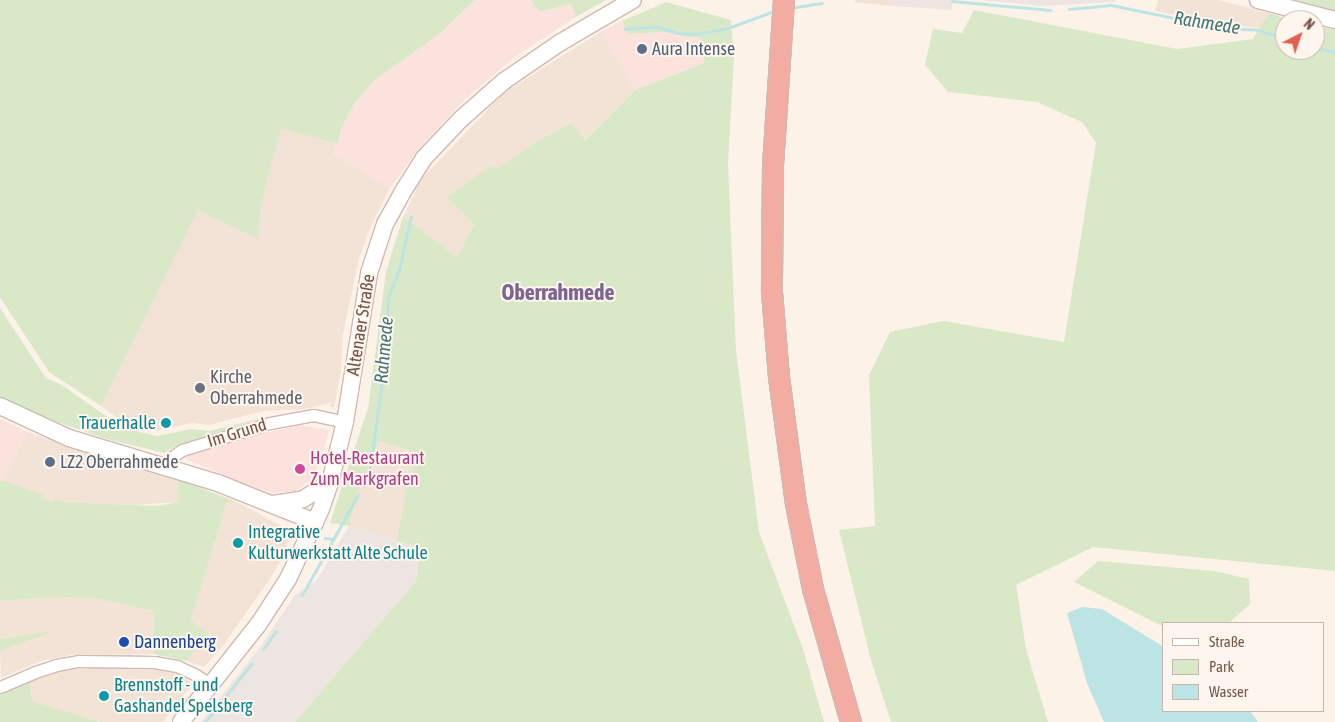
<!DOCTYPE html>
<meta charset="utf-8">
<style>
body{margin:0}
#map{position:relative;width:1335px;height:722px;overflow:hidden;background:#fcf2e8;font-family:"Asap Condensed",sans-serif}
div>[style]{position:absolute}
.residential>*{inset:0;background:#f3e3d7}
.commercial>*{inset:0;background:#fbe2dc}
.industrial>*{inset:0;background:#ede5e1}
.green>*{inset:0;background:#d9e9c7}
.water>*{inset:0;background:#bde4e5}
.stream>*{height:3px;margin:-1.5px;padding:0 1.5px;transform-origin:1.5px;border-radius:1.5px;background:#bde4e5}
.roads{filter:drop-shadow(1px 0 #d0bab1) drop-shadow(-1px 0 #d0bab1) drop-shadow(0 1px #d0bab1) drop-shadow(0 -1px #d0bab1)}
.street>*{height:11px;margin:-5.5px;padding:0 5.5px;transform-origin:5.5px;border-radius:5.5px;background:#fff}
.secondary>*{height:16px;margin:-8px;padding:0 8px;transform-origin:8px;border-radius:8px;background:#fff}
.highway>*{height:20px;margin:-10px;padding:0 10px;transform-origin:10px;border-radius:10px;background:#f3aca1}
.dots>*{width:14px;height:14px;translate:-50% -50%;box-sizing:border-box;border:2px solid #fef6ee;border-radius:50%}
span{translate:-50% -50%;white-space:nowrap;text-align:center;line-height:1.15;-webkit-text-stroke:4px #fef6ee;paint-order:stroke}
.service-label{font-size:18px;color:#4e5e75}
.left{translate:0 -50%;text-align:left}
.street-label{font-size:18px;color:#75564d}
.worship-label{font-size:18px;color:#5b616d}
.culture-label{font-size:18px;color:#0d838f}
.right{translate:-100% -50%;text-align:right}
.hotel-label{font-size:18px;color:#b23c85}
.transit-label{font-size:18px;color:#164399}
.water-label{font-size:19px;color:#40787a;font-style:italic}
.district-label{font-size:22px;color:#7c6591;font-weight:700}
.legend{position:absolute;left:1162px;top:622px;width:162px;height:90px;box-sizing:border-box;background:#fef6ee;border:1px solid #c7b6ae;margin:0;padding:6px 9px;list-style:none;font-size:15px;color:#75564d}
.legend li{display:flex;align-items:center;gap:10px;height:25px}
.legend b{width:25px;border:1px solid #c7b6ae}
.north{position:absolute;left:1275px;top:10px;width:50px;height:50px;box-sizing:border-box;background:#fef6ee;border:1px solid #c7b6ae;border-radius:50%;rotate:41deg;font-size:14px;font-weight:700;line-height:20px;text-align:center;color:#75564d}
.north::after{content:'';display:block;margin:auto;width:18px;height:22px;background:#e16052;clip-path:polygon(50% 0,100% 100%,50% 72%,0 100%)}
</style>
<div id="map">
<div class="residential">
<div style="clip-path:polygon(855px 0,891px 0,892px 6px,855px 2px)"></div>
<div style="clip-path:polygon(1158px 0,1218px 0,1268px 13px,1260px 28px,1214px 23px,1155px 11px)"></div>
<div style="clip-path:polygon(602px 31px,635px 90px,584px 140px,570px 123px,539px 140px,497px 169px,448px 197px,474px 224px,457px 257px,403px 218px,421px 179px,505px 92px)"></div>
<div style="clip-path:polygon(281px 127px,337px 144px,333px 154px,390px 188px,371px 226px,359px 259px,343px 334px,341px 371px,334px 407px,330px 407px,331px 403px,304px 409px,263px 411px,209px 425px,191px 423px,156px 431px,126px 424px,101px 406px,198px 209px,258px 238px,261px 205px)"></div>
<div style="clip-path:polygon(27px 432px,178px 479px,180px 502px,133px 505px,65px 502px,55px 499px,52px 503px,42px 497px,43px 495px,2px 481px)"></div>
<div style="clip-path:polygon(379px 441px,417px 453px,405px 495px,397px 541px,349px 526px,358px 490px)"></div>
<div style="clip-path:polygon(227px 502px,239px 503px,278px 524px,284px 529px,288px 540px,284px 554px,270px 579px,222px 647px,204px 667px,186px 661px,208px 634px,191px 620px)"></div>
<div style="clip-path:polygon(59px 597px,93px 598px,154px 611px,154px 654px,71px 655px,41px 661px,1px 678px,0 652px,2px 650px,50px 632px,0 639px,0 601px)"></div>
<div style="clip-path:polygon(98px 667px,164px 669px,186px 678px,192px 684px,163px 722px,100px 722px,31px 701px,29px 680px,66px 669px)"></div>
</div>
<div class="commercial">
<div style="clip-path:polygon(475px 0,531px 0,539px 12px,571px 4px,576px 17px,516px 56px,463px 101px,416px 152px,390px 188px,333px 154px,342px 127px,354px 104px,374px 81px,439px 34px)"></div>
<div style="clip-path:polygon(622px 21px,628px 34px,664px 32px,687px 37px,700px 37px,704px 63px,635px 90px,602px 31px)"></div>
<div style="clip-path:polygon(0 419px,27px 432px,2px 481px,0 480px)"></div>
<div style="clip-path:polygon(298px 425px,329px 430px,322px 455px,311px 479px,296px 491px,272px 493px,244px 484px,186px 459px,186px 454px,252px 435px,280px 430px)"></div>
</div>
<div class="industrial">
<div style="clip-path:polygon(891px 0,952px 0,952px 10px,892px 6px)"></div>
<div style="clip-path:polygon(980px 0,1115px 0,1115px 2px,1041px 6px)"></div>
<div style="clip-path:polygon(349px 526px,419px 548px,417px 580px,295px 722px,201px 722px,260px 647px,295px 595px,317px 580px)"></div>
</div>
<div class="green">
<div style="clip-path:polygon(0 0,475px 0,439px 34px,374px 81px,354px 104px,342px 127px,337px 144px,281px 128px,261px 205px,258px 239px,198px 210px,101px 406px,49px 372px,0 297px)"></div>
<div style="clip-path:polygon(531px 0,606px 0,576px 17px,571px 4px,539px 12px)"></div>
<div style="clip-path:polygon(1294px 0,1335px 0,1335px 11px,1320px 8px)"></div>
<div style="clip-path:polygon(666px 2px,731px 20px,734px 57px,728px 163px,736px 351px,759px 532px,803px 649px,824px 722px,295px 722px,417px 580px,419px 548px,397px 541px,405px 495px,417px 453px,379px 441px,358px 490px,349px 526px,330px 523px,368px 408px,386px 272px,403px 217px,457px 257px,474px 224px,447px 197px,490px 166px,497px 169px,539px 140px,571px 123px,585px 140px,635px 90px,704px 63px,700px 37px,687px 37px,664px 32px,628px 34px,622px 21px)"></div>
<div style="clip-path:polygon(974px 10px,1177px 49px,1253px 39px,1268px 13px,1292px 20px,1285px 20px,1285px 50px,1315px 50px,1315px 26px,1335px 30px,1335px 571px,1093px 547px,1016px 585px,1026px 649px,1048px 722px,891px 722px,871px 660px,839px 530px,875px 526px,869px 375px,890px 332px,943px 321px,1064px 342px,1096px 143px,1082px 122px,1037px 102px,948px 92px,925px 65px,933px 29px,962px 33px)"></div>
<div style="clip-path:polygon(0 308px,46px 378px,62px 385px,123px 428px,157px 436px,191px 429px,209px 431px,265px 417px,176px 446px,164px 453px,107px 439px,51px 420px,0 398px)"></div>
<div style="clip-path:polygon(178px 479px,239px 503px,227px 502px,191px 620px,208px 634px,186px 661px,154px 654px,154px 611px,93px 598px,59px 597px,0 601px,0 480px,44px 495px,42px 497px,52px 503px,55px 499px,65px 502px,156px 506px,179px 502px)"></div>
<div style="clip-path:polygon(1098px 561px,1214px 571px,1249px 579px,1250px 604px,1229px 623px,1164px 623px,1164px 627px,1074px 582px)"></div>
<div style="clip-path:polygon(45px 632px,52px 632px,2px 650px,0 652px,0 639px)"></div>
<div style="clip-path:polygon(29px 680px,32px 701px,100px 722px,0 722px,0 694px)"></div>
</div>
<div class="water">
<div style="clip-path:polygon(1082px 607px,1102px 609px,1164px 647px,1164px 711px,1250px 711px,1258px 722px,1104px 722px,1087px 683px,1067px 613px)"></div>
</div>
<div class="stream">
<div style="left:952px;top:1px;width:99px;rotate:5.2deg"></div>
<div style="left:790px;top:8px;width:32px;rotate:-9deg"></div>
<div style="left:1069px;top:9px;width:42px;rotate:-5.4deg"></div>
<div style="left:1111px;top:5px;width:114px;rotate:11.6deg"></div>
<div style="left:1223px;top:28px;width:34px;rotate:3deg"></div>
<div style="left:1257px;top:30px;width:29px;rotate:16deg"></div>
<div style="left:625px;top:29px;width:32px;rotate:-4deg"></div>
<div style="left:657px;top:27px;width:22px;rotate:16deg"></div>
<div style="left:678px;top:33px;width:19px;rotate:3deg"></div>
<div style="left:697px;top:34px;width:32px;rotate:-11deg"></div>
<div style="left:728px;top:28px;width:52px;rotate:-20.2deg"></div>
<div style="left:1315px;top:48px;width:20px;rotate:11deg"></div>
<div style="left:364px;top:486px;width:20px;rotate:-72deg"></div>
<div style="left:370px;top:467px;width:115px;rotate:-82deg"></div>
<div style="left:386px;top:353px;width:55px;rotate:-87.9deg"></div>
<div style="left:388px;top:298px;width:30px;rotate:-69deg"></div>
<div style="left:399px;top:270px;width:55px;rotate:-77.5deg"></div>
<div style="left:325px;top:538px;width:8px;rotate:7deg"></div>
<div style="left:302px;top:595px;width:115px;rotate:-60.8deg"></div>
<div style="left:263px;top:649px;width:22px;rotate:-54deg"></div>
<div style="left:205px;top:722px;width:75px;rotate:-51.5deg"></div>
</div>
<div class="roads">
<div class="street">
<div style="left:169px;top:468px;width:11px;rotate:-75deg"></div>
<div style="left:172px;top:457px;width:12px;rotate:-35deg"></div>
<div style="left:182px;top:450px;width:92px;rotate:-17.1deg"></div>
<div style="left:270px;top:423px;width:44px;rotate:-10.5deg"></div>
<div style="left:313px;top:415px;width:33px;rotate:12deg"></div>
<div style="left:0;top:687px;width:38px;rotate:-23deg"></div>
<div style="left:35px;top:672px;width:22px;rotate:-18deg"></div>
<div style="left:56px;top:665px;width:22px;rotate:-10deg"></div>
<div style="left:78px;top:661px;width:76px;rotate:0.8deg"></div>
<div style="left:154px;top:662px;width:23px;rotate:10deg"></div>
<div style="left:177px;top:666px;width:21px;rotate:25deg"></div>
<div style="left:196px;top:675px;width:18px;rotate:34deg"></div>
</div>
<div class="secondary">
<div style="left:1258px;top:0;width:80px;rotate:14.6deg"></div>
<div style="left:0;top:406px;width:76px;rotate:24.9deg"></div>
<div style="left:69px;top:438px;width:156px;rotate:16.8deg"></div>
<div style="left:218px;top:483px;width:105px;rotate:21.9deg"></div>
<div style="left:273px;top:504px;width:30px;rotate:-9deg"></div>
<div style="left:303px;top:499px;width:31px;rotate:-31deg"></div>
<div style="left:181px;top:722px;width:124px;rotate:-51.6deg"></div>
<div style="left:258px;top:625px;width:55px;rotate:-56.9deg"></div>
<div style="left:288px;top:579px;width:77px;rotate:-64.8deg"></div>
<div style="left:321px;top:509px;width:28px;rotate:-71deg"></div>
<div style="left:330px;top:483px;width:63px;rotate:-76.2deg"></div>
<div style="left:345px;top:422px;width:151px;rotate:-80.8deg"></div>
<div style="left:369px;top:273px;width:52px;rotate:-71.9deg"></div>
<div style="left:385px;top:224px;width:35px;rotate:-61deg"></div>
<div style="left:402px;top:193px;width:41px;rotate:-57.8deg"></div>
<div style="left:424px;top:158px;width:54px;rotate:-46.5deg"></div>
<div style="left:461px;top:119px;width:57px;rotate:-41.5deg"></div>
<div style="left:504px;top:81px;width:69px;rotate:-34.4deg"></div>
<div style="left:561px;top:42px;width:83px;rotate:-30.3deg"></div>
</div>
<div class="highway">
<div style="left:784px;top:0;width:167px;rotate:93.8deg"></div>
<div style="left:773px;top:167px;width:125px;rotate:90.5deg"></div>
<div style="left:772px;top:292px;width:85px;rotate:85.3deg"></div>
<div style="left:779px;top:377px;width:128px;rotate:82.4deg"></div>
<div style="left:796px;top:504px;width:87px;rotate:78.7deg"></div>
<div style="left:813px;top:589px;width:138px;rotate:74.1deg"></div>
</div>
</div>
<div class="dots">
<div style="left:642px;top:49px;background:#5c6f8a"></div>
<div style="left:200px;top:388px;background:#6b7280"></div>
<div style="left:166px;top:423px;background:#0f9aa8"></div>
<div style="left:50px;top:462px;background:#5c6f8a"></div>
<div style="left:300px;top:469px;background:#d1479c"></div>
<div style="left:238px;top:543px;background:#0f9aa8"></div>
<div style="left:124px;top:642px;background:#1a4fb4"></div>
<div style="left:104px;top:696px;background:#0f9aa8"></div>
</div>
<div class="service-label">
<span class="left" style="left:652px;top:49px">Aura Intense</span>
<span class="left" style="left:60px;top:462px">LZ2 Oberrahmede</span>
</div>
<div class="street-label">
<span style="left:361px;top:325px;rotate:-81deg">Altenaer Straße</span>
<span style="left:237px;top:433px;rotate:-17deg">Im Grund</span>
</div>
<div class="worship-label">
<span class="left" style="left:210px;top:388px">Kirche<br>Oberrahmede</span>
</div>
<div class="culture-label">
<span class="right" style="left:156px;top:423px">Trauerhalle</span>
<span class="left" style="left:248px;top:543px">Integrative<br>Kulturwerkstatt Alte Schule</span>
<span class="left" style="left:114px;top:696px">Brennstoff - und<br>Gashandel Spelsberg</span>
</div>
<div class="hotel-label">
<span class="left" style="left:310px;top:469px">Hotel-Restaurant<br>Zum Markgrafen</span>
</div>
<div class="transit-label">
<span class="left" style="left:134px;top:642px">Dannenberg</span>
</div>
<div class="water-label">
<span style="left:1207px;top:23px;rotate:9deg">Rahmede</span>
<span style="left:384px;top:350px;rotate:-85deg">Rahmede</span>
</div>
<div class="district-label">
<span style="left:558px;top:293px">Oberrahmede</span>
</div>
<ul class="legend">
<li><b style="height:6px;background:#fff"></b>Straße</li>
<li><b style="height:14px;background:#d9e9c7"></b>Park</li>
<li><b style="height:14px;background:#bde4e5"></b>Wasser</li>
</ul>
<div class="north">N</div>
</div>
